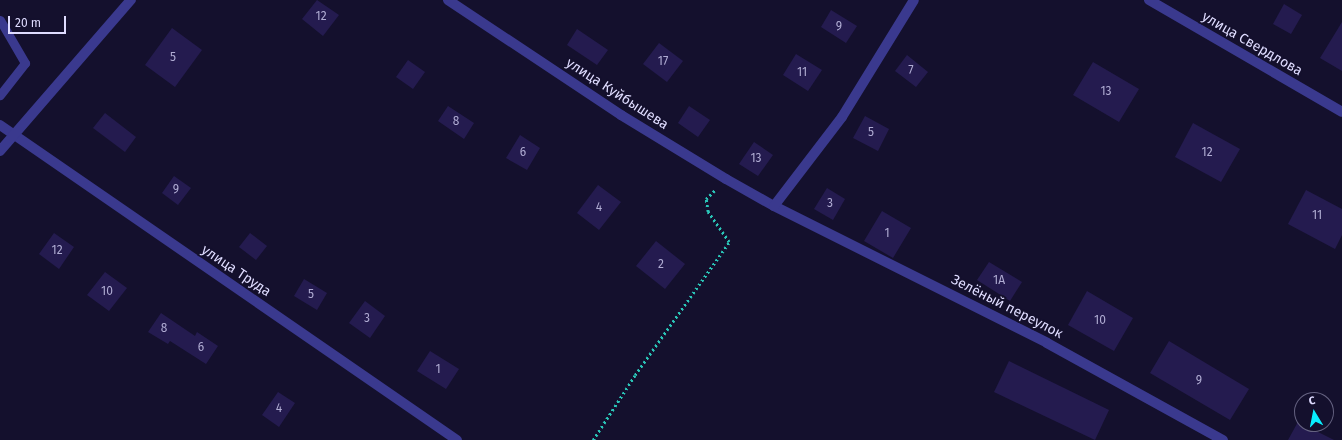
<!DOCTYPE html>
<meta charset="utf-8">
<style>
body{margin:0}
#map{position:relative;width:1342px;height:440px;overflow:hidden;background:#14102d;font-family:"Fira Sans",sans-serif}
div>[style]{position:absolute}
.building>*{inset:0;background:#241b4f}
.path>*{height:2.5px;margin-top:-1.25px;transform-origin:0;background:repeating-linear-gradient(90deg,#2ac5b7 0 2px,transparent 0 5px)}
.lane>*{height:9px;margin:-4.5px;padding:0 4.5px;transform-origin:4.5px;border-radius:4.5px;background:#3a398e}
.street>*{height:10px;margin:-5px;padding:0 5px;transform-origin:5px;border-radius:5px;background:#3a398e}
span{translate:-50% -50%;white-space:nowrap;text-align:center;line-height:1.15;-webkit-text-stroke:3.5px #14102d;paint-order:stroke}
.number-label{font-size:12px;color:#b0acd3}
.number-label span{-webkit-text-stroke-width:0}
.street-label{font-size:14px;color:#dfdcff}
.north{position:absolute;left:1294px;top:392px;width:40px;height:40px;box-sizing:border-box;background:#14102d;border:1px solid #656281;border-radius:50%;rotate:350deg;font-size:11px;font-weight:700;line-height:16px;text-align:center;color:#dfdcff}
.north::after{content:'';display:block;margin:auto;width:14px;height:18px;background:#08eeff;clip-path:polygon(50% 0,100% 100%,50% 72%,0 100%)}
.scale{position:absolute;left:8px;top:16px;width:58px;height:18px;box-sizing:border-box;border:2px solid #dfdcff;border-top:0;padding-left:5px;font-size:12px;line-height:14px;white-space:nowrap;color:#dfdcff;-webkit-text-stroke:3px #14102d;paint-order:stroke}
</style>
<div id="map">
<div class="building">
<div style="clip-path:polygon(317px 0,339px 15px,323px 36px,302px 19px)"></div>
<div style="clip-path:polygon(1284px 4px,1302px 15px,1291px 34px,1273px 24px)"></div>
<div style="clip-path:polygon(831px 10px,857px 26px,846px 43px,821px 27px)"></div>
<div style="clip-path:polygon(1342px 22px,1342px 71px,1320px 58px)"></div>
<div style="clip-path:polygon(172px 28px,202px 50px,175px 87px,145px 65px)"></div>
<div style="clip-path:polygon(577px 29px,608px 50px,597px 65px,567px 45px)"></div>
<div style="clip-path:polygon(659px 43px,683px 61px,667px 82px,643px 64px)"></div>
<div style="clip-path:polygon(796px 54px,822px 70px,808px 91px,783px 75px)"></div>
<div style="clip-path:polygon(907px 55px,928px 72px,916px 87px,895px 71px)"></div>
<div style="clip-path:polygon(408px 60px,425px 72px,413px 89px,396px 77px)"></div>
<div style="clip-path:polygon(1093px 62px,1139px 89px,1119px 122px,1073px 95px)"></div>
<div style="clip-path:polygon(448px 106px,474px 123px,464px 139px,438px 121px)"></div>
<div style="clip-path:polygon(689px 106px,710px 120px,698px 137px,678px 123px)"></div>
<div style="clip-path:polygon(105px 113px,136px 137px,125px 152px,93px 128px)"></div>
<div style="clip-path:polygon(865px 116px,889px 129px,878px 151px,853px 138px)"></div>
<div style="clip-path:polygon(1193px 123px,1240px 149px,1221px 182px,1175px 157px)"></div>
<div style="clip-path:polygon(520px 135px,540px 148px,527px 170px,506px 158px)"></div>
<div style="clip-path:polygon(754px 142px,773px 155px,758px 176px,739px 164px)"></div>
<div style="clip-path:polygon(174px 176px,191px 188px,178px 205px,162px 193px)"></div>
<div style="clip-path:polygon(598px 185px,621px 202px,599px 230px,577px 213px)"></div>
<div style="clip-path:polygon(827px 188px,845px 199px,833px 220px,814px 209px)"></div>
<div style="clip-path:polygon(1306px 190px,1342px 209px,1342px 235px,1335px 249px,1288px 224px)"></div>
<div style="clip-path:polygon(882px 211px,911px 228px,893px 258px,864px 241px)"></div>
<div style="clip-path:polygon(54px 233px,74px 247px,59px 269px,39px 254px)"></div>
<div style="clip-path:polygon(250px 233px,267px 246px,256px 260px,239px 247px)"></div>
<div style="clip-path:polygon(656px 241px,685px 264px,665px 289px,636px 266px)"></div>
<div style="clip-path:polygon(989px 262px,1022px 282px,1010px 301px,977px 280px)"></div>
<div style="clip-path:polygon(105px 272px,127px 288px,109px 311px,87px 295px)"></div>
<div style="clip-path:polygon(304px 279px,327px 293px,317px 310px,294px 296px)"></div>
<div style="clip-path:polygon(1087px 291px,1133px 318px,1114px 351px,1068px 325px)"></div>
<div style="clip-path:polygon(365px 301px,385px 316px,370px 338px,349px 323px)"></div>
<div style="clip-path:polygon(161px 313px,195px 336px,197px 332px,218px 346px,206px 364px,170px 341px,168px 344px,148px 332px)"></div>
<div style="clip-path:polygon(1169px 341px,1249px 389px,1230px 420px,1150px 373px)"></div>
<div style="clip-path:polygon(430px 351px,459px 369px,446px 389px,417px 371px)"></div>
<div style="clip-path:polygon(1009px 361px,1109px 410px,1095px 440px,994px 392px)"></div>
<div style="clip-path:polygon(278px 392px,295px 403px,279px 427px,262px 415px)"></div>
<div style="clip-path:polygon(1299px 420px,1302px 424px,1334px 440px,1288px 440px)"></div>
</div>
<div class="path">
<div style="left:593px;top:440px;width:77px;rotate:-57.1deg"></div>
<div style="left:635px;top:375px;width:163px;rotate:-54.7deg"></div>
<div style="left:729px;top:242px;width:37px;rotate:-125deg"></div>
<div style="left:708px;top:212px;width:13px;rotate:-99deg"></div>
<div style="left:706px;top:199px;width:13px;rotate:-45deg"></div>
</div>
<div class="lane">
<div style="left:0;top:20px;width:50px;rotate:59.8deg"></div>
<div style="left:25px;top:63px;width:41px;rotate:128deg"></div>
</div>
<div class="street">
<div style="left:448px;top:0;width:208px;rotate:33.6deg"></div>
<div style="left:621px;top:115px;width:123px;rotate:31.4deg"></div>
<div style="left:726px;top:179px;width:55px;rotate:29.4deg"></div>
<div style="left:774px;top:206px;width:305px;rotate:26.6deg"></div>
<div style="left:1047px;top:343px;width:201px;rotate:28.9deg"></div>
<div style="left:1149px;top:0;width:223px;rotate:30.1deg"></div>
<div style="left:0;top:125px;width:555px;rotate:34.58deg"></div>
<div style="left:0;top:151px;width:200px;rotate:-49.1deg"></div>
<div style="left:774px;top:206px;width:112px;rotate:-52.6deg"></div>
<div style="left:842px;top:117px;width:137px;rotate:-58.4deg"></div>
</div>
<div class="number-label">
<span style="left:321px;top:17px">12</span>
<span style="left:839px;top:27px">9</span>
<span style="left:173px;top:58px">5</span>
<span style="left:663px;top:62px">17</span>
<span style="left:911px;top:71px">7</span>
<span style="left:802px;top:73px">11</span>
<span style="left:1106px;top:92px">13</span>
<span style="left:456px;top:122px">8</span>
<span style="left:871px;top:133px">5</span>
<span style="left:523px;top:153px">6</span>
<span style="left:1207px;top:153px">12</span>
<span style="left:756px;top:159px">13</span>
<span style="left:176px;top:190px">9</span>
<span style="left:830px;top:204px">3</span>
<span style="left:599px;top:208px">4</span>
<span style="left:1317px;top:216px">11</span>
<span style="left:887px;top:234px">1</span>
<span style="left:57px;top:251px">12</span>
<span style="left:661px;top:265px">2</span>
<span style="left:999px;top:281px">1А</span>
<span style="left:107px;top:292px">10</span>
<span style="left:311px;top:295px">5</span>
<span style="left:367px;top:319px">3</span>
<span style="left:1100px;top:321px">10</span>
<span style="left:164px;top:329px">8</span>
<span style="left:201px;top:348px">6</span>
<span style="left:438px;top:370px">1</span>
<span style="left:1199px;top:381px">9</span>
<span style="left:279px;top:409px">4</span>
</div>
<div class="street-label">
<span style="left:1252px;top:44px;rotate:30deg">улица Свердлова</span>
<span style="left:617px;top:94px;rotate:33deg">улица Куйбышева</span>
<span style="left:236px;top:271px;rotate:34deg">улица Труда</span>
<span style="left:1007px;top:307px;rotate:27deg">Зелёный переулок</span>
</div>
<div class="north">С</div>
<div class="scale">20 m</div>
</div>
